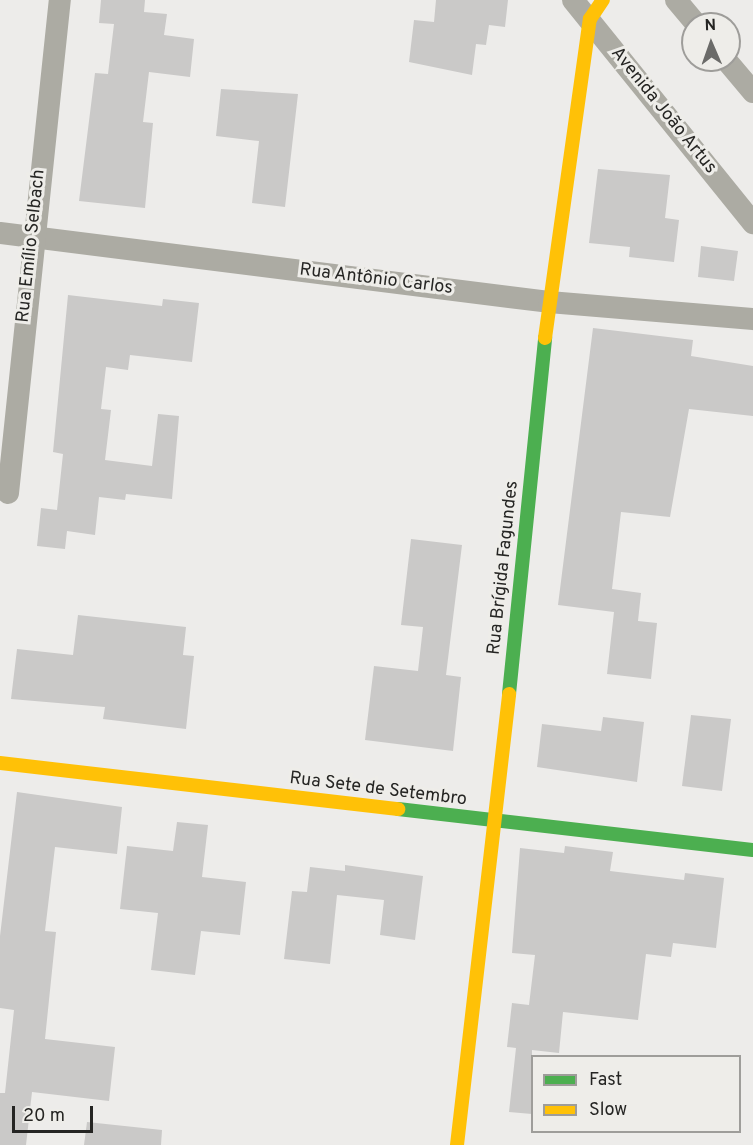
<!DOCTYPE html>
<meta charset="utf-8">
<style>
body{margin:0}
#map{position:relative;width:753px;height:1145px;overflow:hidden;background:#edecea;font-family:Overpass,sans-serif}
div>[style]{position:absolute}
.building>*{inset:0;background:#cac9c8}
.street>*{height:22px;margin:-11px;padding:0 11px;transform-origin:11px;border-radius:11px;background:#acaba3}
.fast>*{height:14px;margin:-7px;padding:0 7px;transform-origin:7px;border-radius:7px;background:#4caf50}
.slow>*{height:14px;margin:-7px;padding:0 7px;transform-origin:7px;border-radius:7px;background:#ffc107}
span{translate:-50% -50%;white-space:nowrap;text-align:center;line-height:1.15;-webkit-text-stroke:6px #eeede9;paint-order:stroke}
.street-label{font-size:18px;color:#252523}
.legend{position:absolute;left:531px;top:1055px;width:210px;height:78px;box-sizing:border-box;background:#eeede9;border:2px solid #9e9d9a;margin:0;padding:8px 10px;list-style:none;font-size:18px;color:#252523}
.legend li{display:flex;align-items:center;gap:12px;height:30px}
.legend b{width:30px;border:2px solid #9e9d9a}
.north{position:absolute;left:681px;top:12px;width:60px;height:60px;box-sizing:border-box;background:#eeede9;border:2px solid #9e9d9a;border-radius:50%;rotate:358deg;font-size:16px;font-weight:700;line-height:24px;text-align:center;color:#252523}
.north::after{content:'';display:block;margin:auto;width:21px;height:27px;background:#6b6b69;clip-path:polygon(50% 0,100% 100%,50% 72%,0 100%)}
.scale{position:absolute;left:12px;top:1106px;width:81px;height:27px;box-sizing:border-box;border:3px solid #252523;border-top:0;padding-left:8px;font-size:18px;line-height:21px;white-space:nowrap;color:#252523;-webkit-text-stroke:4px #eeede9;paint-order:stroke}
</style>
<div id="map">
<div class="building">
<div style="clip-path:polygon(101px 0,145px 0,144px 12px,167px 14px,164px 35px,194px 39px,190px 77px,149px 72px,143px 122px,153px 123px,145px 208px,79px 201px,95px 73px,108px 74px,114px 24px,99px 23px)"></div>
<div style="clip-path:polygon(436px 0,508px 0,505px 27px,489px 25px,486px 45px,476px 44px,472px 75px,409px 62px,414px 20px,434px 22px)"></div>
<div style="clip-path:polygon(221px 89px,298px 94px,285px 207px,252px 203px,259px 141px,216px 136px)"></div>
<div style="clip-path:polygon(598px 169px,670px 175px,665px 218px,679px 220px,674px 262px,629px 257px,630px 247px,589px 243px)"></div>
<div style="clip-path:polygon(701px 246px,738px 251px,734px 281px,698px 277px)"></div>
<div style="clip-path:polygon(68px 295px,162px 306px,163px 299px,199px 303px,192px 362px,130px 355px,128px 370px,106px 367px,101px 409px,111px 410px,105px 460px,152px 466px,158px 414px,179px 416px,172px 499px,126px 494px,125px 500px,99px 497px,95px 535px,67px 531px,65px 549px,37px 546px,41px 508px,57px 510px,63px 454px,53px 452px)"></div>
<div style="clip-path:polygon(593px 328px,693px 340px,691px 356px,753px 366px,753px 416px,689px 409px,670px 517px,621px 512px,612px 589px,641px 593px,638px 621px,657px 623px,651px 679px,607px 674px,614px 612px,558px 605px)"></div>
<div style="clip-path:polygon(411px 539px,462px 545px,446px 675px,461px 677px,453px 751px,365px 740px,374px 666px,418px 671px,423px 627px,401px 625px)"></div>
<div style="clip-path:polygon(78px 615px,186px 627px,183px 655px,194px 656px,186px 729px,103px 719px,105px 707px,11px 699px,17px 649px,73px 655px)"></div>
<div style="clip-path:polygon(691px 715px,731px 719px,722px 791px,682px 786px)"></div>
<div style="clip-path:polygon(603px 717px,644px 722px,637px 782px,537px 767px,542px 724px,601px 731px)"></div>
<div style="clip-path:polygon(17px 792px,122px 807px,117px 854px,55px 847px,45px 931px,56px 932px,45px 1039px,115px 1047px,109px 1101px,32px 1092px,26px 1145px,0 1145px,0 1093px,5px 1093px,14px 1010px,0 1008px,0 936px)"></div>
<div style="clip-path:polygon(177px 822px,208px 825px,202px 877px,246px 882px,240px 935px,201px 931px,195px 975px,151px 970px,158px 913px,120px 909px,127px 846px,173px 851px)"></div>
<div style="clip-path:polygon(565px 846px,613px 852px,610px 871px,684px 880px,685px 873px,724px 878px,716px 948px,673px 943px,671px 957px,646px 954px,638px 1020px,563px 1012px,559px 1053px,532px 1050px,532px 1114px,509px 1112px,516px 1048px,507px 1047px,512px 1003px,529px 1005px,535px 955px,512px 953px,520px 848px,564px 853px)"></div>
<div style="clip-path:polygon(345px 865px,423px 876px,415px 940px,380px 935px,384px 900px,337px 895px,330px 964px,284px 959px,292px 891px,307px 892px,310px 867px,345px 871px)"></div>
<div style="clip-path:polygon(87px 1122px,162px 1130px,161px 1145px,84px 1145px)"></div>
</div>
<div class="street">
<div style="left:573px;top:0;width:287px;rotate:51.1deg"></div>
<div style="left:676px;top:0;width:31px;rotate:50deg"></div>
<div style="left:726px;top:60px;width:42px;rotate:49.8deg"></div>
<div style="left:0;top:233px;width:553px;rotate:7.16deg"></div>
<div style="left:549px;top:302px;width:205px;rotate:4.8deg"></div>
<div style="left:8px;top:493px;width:496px;rotate:-84deg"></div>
</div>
<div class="fast">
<div style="left:509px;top:694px;width:358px;rotate:-84.2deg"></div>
<div style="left:398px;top:809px;width:357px;rotate:6.6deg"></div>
</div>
<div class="slow">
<div style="left:545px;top:338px;width:322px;rotate:-82deg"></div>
<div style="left:590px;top:19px;width:23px;rotate:-56deg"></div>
<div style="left:0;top:763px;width:401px;rotate:6.6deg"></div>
<div style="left:457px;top:1145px;width:454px;rotate:-83.4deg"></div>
</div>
<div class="street-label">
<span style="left:663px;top:111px;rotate:51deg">Avenida João Artus</span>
<span style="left:32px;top:246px;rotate:-84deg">Rua Emílio Selbach</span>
<span style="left:376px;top:280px;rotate:7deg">Rua Antônio Carlos</span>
<span style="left:504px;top:568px;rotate:-84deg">Rua Brígida Fagundes</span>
<span style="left:378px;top:790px;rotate:7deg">Rua Sete de Setembro</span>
</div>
<ul class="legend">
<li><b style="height:8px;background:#4caf50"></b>Fast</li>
<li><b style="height:8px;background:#ffc107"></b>Slow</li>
</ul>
<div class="north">N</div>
<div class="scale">20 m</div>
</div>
